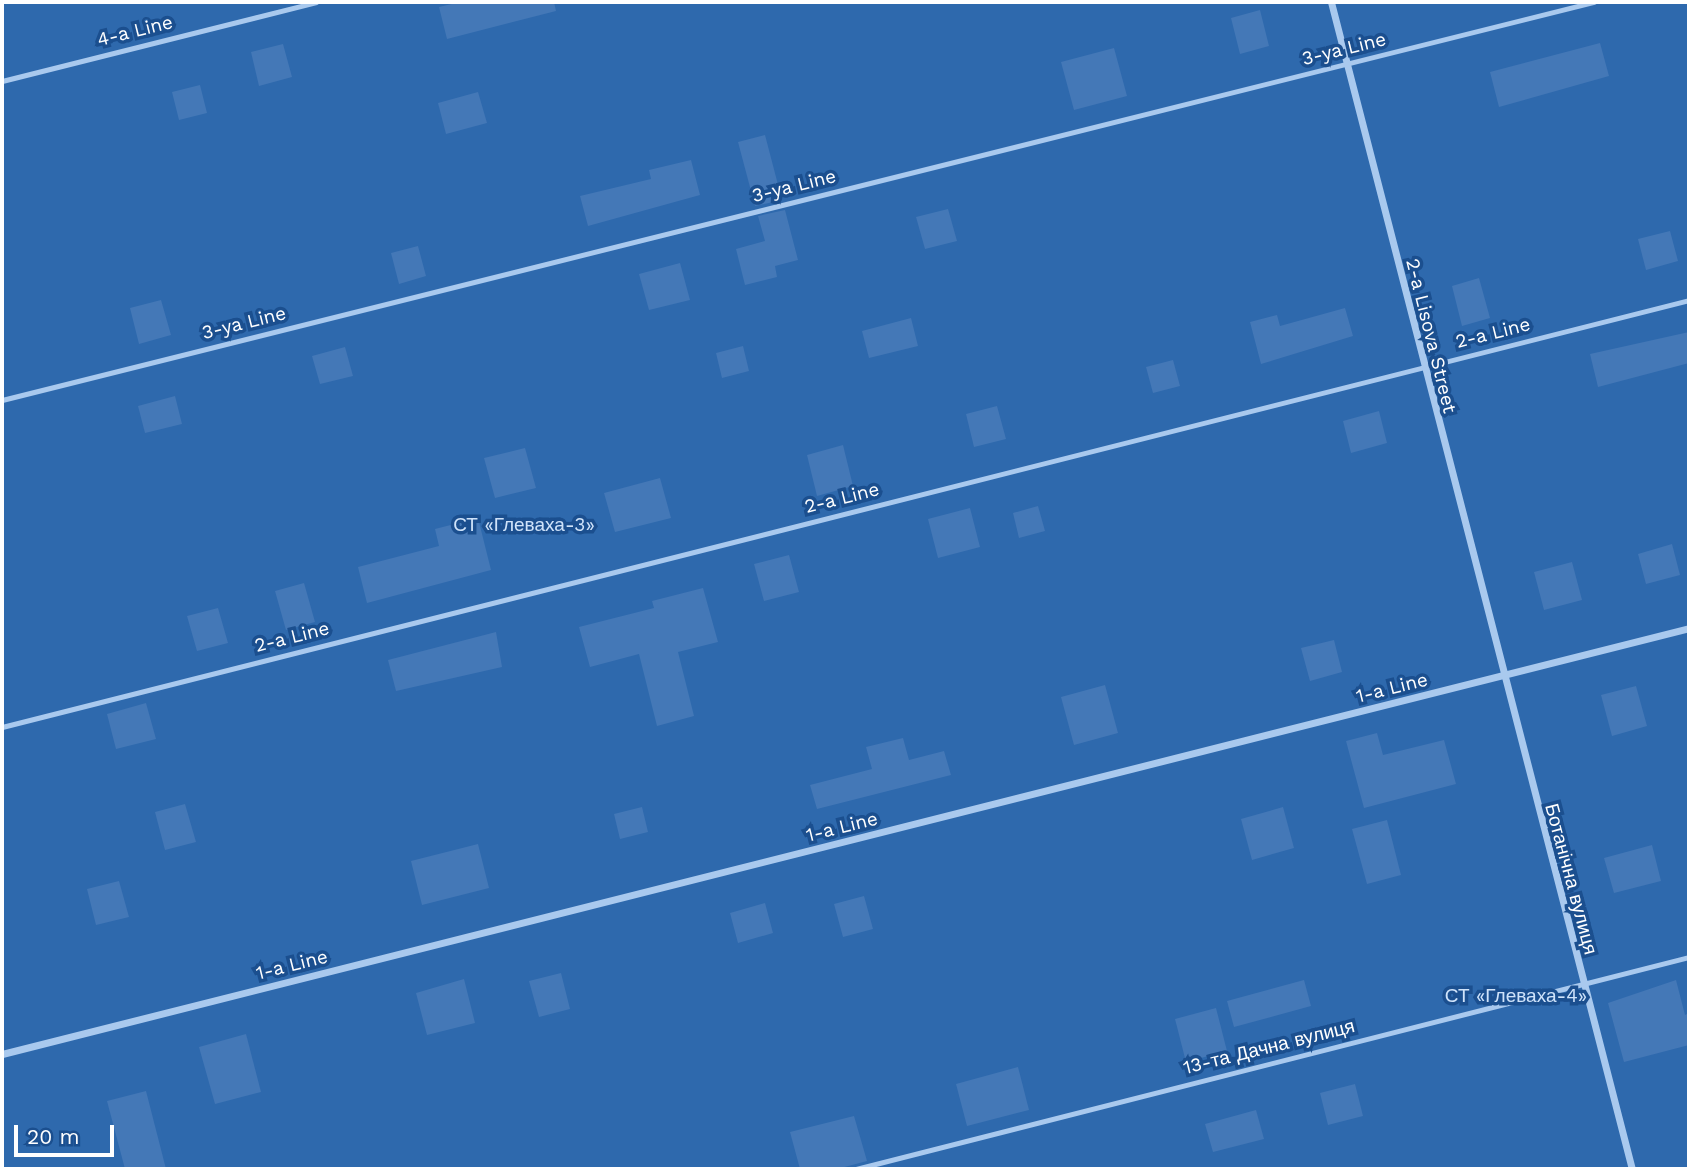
<!DOCTYPE html>
<meta charset="utf-8">
<style>
body{margin:0}
#map{position:relative;width:1691px;height:1171px;overflow:hidden;background:#1b4f8f;font-family:"Work Sans",sans-serif}
div>[style]{position:absolute}
.green>*{inset:0;background:#2e69ad}
.building>*{inset:0;background:#4478b7}
.lane>*{height:5px;margin:-2.5px;padding:0 2.5px;transform-origin:2.5px;border-radius:2.5px;background:#a9c9ee}
.street>*{height:7px;margin:-3.5px;padding:0 3.5px;transform-origin:3.5px;border-radius:3.5px;background:#a9c9ee}
span{translate:-50% -50%;white-space:nowrap;text-align:center;line-height:1.15;-webkit-text-stroke:7px #1b4f8f;paint-order:stroke}
.street-label{font-size:19px;color:#fff}
.park-label{font-size:19px;color:#cfe3fa}
.frame{position:absolute;inset:0;border:4px solid #fff;pointer-events:none}
.scale{position:absolute;left:14px;top:1125px;width:100px;height:32px;box-sizing:border-box;border:4px solid #fff;border-top:0;padding-left:9px;font-size:21px;line-height:24px;white-space:nowrap;color:#fff;-webkit-text-stroke:5px #1b4f8f;paint-order:stroke}
</style>
<div id="map">
<div class="green">
<div style="clip-path:polygon(2px 2px,1689px 2px,1689px 1169px,2px 1169px)"></div>
</div>
<div class="building">
<div style="clip-path:polygon(460px 2px,554px 2px,556px 11px,447px 39px,439px 7px)"></div>
<div style="clip-path:polygon(1260px 10px,1269px 46px,1240px 54px,1231px 18px)"></div>
<div style="clip-path:polygon(1600px 43px,1609px 76px,1499px 107px,1490px 72px)"></div>
<div style="clip-path:polygon(283px 44px,292px 77px,259px 86px,251px 52px)"></div>
<div style="clip-path:polygon(1114px 48px,1127px 96px,1074px 110px,1061px 62px)"></div>
<div style="clip-path:polygon(200px 85px,207px 113px,179px 120px,172px 92px)"></div>
<div style="clip-path:polygon(478px 92px,487px 123px,446px 134px,438px 103px)"></div>
<div style="clip-path:polygon(765px 135px,782px 200px,755px 206px,738px 142px)"></div>
<div style="clip-path:polygon(691px 160px,700px 195px,588px 226px,580px 196px,651px 179px,649px 170px)"></div>
<div style="clip-path:polygon(948px 209px,957px 241px,925px 249px,916px 217px)"></div>
<div style="clip-path:polygon(785px 210px,798px 260px,775px 266px,777px 277px,745px 285px,736px 249px,765px 241px,758px 216px)"></div>
<div style="clip-path:polygon(1670px 231px,1678px 261px,1646px 270px,1638px 239px)"></div>
<div style="clip-path:polygon(418px 246px,426px 276px,399px 284px,391px 253px)"></div>
<div style="clip-path:polygon(680px 263px,690px 300px,649px 310px,639px 274px)"></div>
<div style="clip-path:polygon(1479px 278px,1490px 318px,1462px 326px,1452px 286px)"></div>
<div style="clip-path:polygon(161px 300px,171px 335px,139px 344px,130px 308px)"></div>
<div style="clip-path:polygon(1345px 308px,1353px 336px,1261px 364px,1250px 322px,1277px 315px,1280px 326px)"></div>
<div style="clip-path:polygon(911px 318px,918px 346px,869px 358px,862px 331px)"></div>
<div style="clip-path:polygon(1689px 332px,1689px 363px,1598px 387px,1590px 354px)"></div>
<div style="clip-path:polygon(743px 346px,749px 371px,722px 378px,716px 353px)"></div>
<div style="clip-path:polygon(345px 347px,353px 376px,320px 384px,312px 356px)"></div>
<div style="clip-path:polygon(1173px 360px,1180px 386px,1153px 393px,1146px 367px)"></div>
<div style="clip-path:polygon(175px 396px,182px 424px,145px 433px,138px 406px)"></div>
<div style="clip-path:polygon(997px 406px,1006px 439px,974px 447px,966px 414px)"></div>
<div style="clip-path:polygon(1379px 411px,1387px 443px,1351px 453px,1343px 421px)"></div>
<div style="clip-path:polygon(843px 445px,853px 486px,817px 496px,807px 455px)"></div>
<div style="clip-path:polygon(525px 448px,536px 488px,495px 498px,484px 458px)"></div>
<div style="clip-path:polygon(660px 478px,671px 518px,615px 532px,604px 493px)"></div>
<div style="clip-path:polygon(1038px 506px,1045px 531px,1019px 538px,1013px 513px)"></div>
<div style="clip-path:polygon(970px 508px,980px 547px,938px 558px,928px 519px)"></div>
<div style="clip-path:polygon(478px 518px,491px 570px,367px 603px,358px 567px,439px 546px,435px 529px)"></div>
<div style="clip-path:polygon(1672px 544px,1680px 575px,1646px 584px,1638px 554px)"></div>
<div style="clip-path:polygon(789px 555px,799px 592px,764px 601px,754px 564px)"></div>
<div style="clip-path:polygon(1572px 562px,1582px 600px,1544px 610px,1534px 572px)"></div>
<div style="clip-path:polygon(304px 583px,315px 622px,286px 630px,275px 591px)"></div>
<div style="clip-path:polygon(703px 588px,718px 642px,678px 652px,694px 716px,657px 726px,639px 654px,590px 667px,579px 627px,654px 608px,652px 601px)"></div>
<div style="clip-path:polygon(218px 608px,228px 643px,197px 651px,187px 616px)"></div>
<div style="clip-path:polygon(496px 632px,502px 667px,396px 691px,388px 660px)"></div>
<div style="clip-path:polygon(1334px 640px,1342px 672px,1310px 681px,1301px 648px)"></div>
<div style="clip-path:polygon(1105px 685px,1118px 733px,1074px 745px,1061px 697px)"></div>
<div style="clip-path:polygon(1636px 686px,1647px 726px,1612px 736px,1601px 695px)"></div>
<div style="clip-path:polygon(146px 703px,156px 739px,116px 749px,107px 714px)"></div>
<div style="clip-path:polygon(1377px 733px,1383px 755px,1444px 740px,1456px 784px,1364px 808px,1346px 741px)"></div>
<div style="clip-path:polygon(903px 738px,909px 760px,944px 751px,951px 775px,817px 809px,810px 785px,872px 769px,866px 747px)"></div>
<div style="clip-path:polygon(185px 804px,196px 842px,165px 850px,155px 812px)"></div>
<div style="clip-path:polygon(642px 807px,648px 832px,620px 839px,614px 814px)"></div>
<div style="clip-path:polygon(1283px 807px,1294px 848px,1252px 860px,1241px 819px)"></div>
<div style="clip-path:polygon(1387px 820px,1401px 875px,1367px 884px,1352px 829px)"></div>
<div style="clip-path:polygon(478px 844px,489px 888px,422px 905px,411px 861px)"></div>
<div style="clip-path:polygon(1652px 845px,1661px 881px,1614px 893px,1604px 858px)"></div>
<div style="clip-path:polygon(119px 881px,129px 917px,96px 925px,87px 889px)"></div>
<div style="clip-path:polygon(864px 896px,873px 929px,843px 937px,834px 904px)"></div>
<div style="clip-path:polygon(765px 903px,773px 933px,738px 943px,730px 913px)"></div>
<div style="clip-path:polygon(561px 973px,570px 1009px,539px 1017px,529px 981px)"></div>
<div style="clip-path:polygon(464px 979px,475px 1023px,427px 1035px,416px 993px)"></div>
<div style="clip-path:polygon(1304px 980px,1311px 1006px,1234px 1027px,1227px 1001px)"></div>
<div style="clip-path:polygon(1676px 980px,1685px 1015px,1689px 1013px,1689px 1045px,1624px 1062px,1608px 1003px)"></div>
<div style="clip-path:polygon(1216px 1008px,1227px 1051px,1186px 1062px,1175px 1019px)"></div>
<div style="clip-path:polygon(246px 1034px,261px 1092px,215px 1104px,199px 1047px)"></div>
<div style="clip-path:polygon(1018px 1067px,1029px 1110px,967px 1126px,956px 1084px)"></div>
<div style="clip-path:polygon(1355px 1084px,1363px 1116px,1328px 1125px,1320px 1093px)"></div>
<div style="clip-path:polygon(146px 1091px,166px 1169px,125px 1169px,107px 1101px)"></div>
<div style="clip-path:polygon(1256px 1110px,1264px 1139px,1213px 1152px,1205px 1124px)"></div>
<div style="clip-path:polygon(854px 1116px,867px 1161px,837px 1169px,800px 1169px,790px 1132px)"></div>
</div>
<div class="lane">
<div style="left:2px;top:81px;width:324px;rotate:-14.1deg"></div>
<div style="left:2px;top:400px;width:1641px;rotate:-14.04deg"></div>
<div style="left:2px;top:727px;width:1740px;rotate:-14.2deg"></div>
<div style="left:856px;top:1169px;width:860px;rotate:-14.28deg"></div>
</div>
<div class="street">
<div style="left:1331px;top:2px;width:1205px;rotate:75.54deg"></div>
<div style="left:2px;top:1054px;width:1740px;rotate:-14.17deg"></div>
</div>
<div class="street-label">
<span style="left:135px;top:31px;rotate:-14deg">4-a Line</span>
<span style="left:1344px;top:49px;rotate:-14deg">3-ya Line</span>
<span style="left:794px;top:186px;rotate:-14deg">3-ya Line</span>
<span style="left:244px;top:323px;rotate:-14deg">3-ya Line</span>
<span style="left:1493px;top:333px;rotate:-14deg">2-a Line</span>
<span style="left:1431px;top:336px;rotate:76deg">2-a Lisova Street</span>
<span style="left:842px;top:498px;rotate:-14deg">2-a Line</span>
<span style="left:292px;top:637px;rotate:-14deg">2-a Line</span>
<span style="left:1392px;top:688px;rotate:-14deg">1-a Line</span>
<span style="left:842px;top:827px;rotate:-14deg">1-a Line</span>
<span style="left:1571px;top:879px;rotate:75deg">Ботанічна вулиця</span>
<span style="left:292px;top:965px;rotate:-14deg">1-a Line</span>
<span style="left:1269px;top:1047px;rotate:-14deg">13-та Дачна вулиця</span>
</div>
<div class="park-label">
<span style="left:524px;top:525px">СТ «Глеваха-3»</span>
<span style="left:1516px;top:996px">СТ «Глеваха-4»</span>
</div>
<div class="frame"></div>
<div class="scale">20 m</div>
</div>
